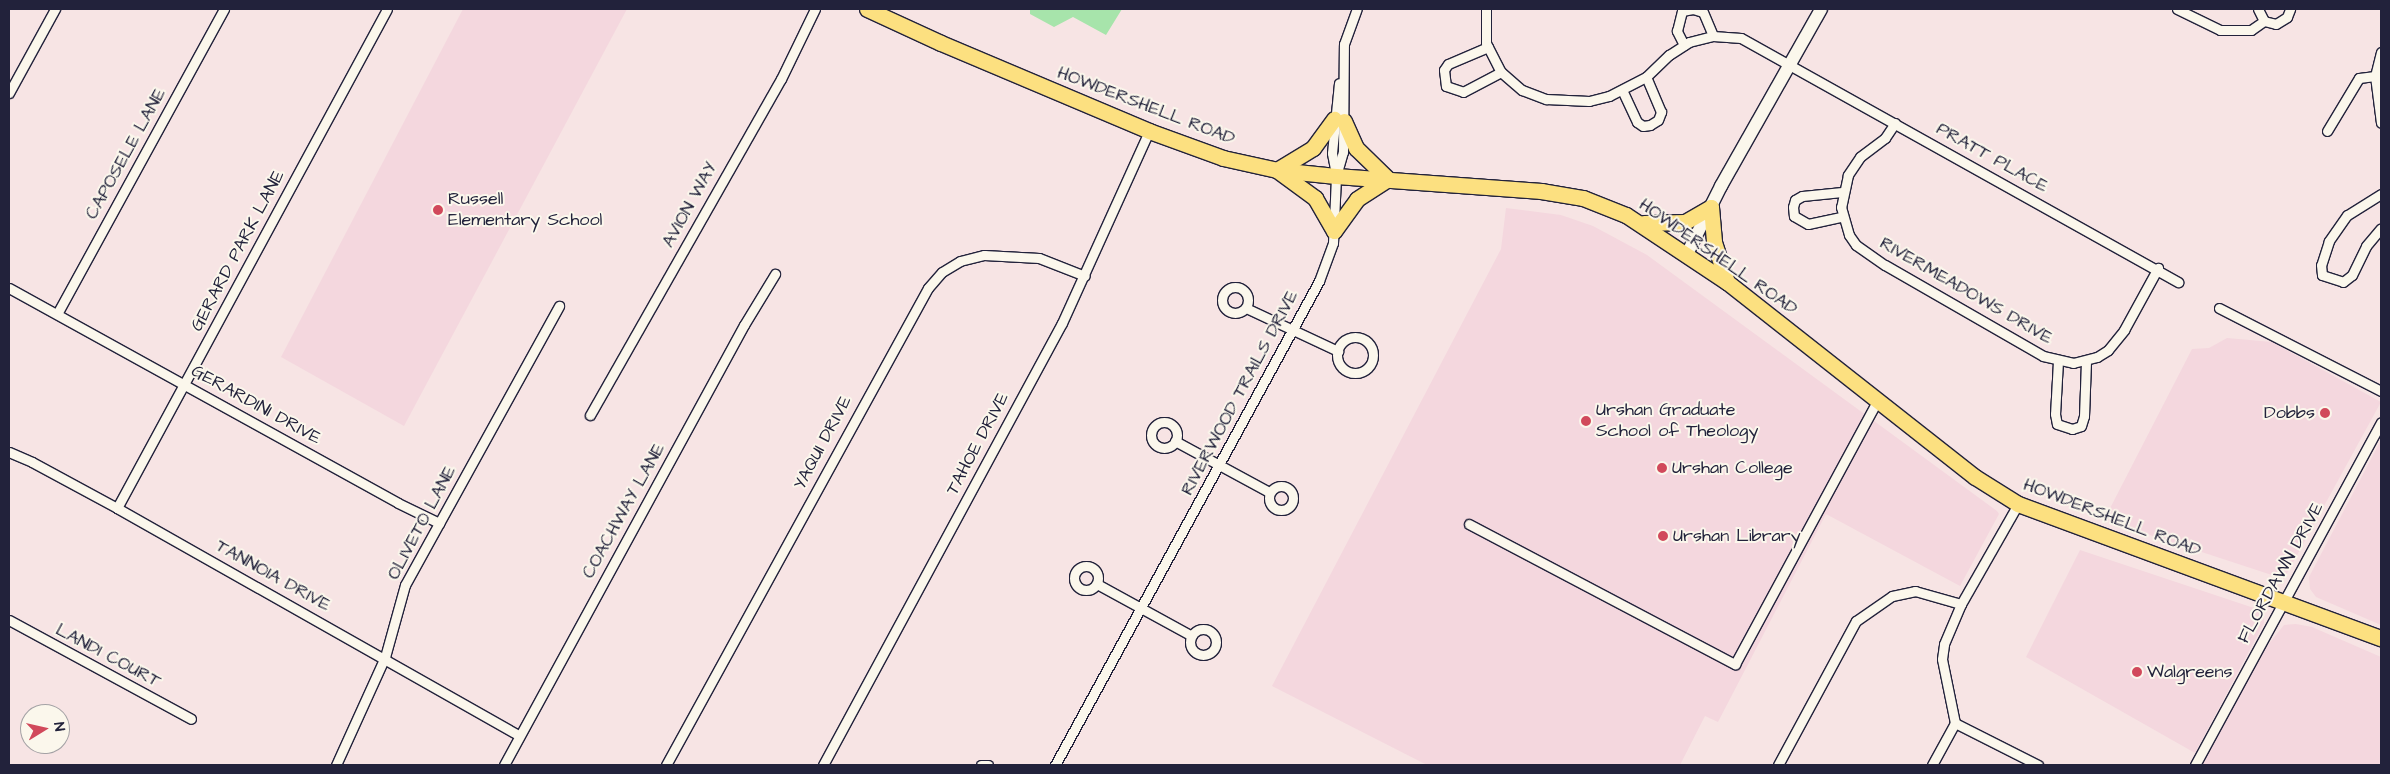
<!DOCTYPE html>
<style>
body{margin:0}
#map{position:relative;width:2390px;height:774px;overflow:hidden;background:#f7e4e4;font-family:"Architects Daughter",sans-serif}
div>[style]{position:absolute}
.built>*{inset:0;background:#f4d7de}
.green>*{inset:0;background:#a7e4ab}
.roads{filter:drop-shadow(1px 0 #22223b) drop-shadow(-1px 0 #22223b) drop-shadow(0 1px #22223b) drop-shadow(0 -1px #22223b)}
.street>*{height:9px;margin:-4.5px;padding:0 4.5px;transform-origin:4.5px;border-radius:4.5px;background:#fbf7ec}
.street>.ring{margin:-4.5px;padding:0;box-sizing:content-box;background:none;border:9px solid #fbf7ec;border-radius:50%}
.secondary>*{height:12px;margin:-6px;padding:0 6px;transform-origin:6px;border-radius:6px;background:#fbf7ec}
.primary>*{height:15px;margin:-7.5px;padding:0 7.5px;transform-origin:7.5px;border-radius:7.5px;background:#fce080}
.dots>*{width:14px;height:14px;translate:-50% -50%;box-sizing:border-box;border:2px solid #fbf7ec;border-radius:50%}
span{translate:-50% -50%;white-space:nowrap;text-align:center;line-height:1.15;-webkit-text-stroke:4px #fbf7ec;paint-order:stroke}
.street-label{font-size:18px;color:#22223b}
.poi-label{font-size:18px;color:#22223b}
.left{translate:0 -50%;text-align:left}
.right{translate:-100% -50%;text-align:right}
.frame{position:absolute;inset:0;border:10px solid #22223b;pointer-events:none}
.north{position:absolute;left:20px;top:704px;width:50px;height:50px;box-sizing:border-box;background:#fbf7ec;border:1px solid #a4a2a5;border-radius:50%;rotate:81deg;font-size:14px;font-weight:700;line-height:20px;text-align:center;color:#22223b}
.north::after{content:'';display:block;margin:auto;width:18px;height:22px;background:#d1495b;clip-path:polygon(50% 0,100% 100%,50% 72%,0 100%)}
</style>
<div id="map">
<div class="built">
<div style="clip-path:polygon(463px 9px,627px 9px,404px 426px,281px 357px)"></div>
<div style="clip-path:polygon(1506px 208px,1561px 215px,1593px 226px,1647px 255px,1997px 511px,1999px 514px,1960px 586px,1826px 514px,1718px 722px,1705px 716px,1680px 765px,1427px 765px,1272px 686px,1501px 249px)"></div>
<div style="clip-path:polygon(2227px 338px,2272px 342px,2381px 402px,2284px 579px,2104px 520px,2192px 349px,2209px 348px)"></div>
<div style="clip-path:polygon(2381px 440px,2381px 625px,2316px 597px,2310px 589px,2309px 577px)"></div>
<div style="clip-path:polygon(2080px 550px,2260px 610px,2264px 616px,2264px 623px,2195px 753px,2026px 657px)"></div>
<div style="clip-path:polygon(2296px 624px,2312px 627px,2381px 657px,2381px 765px,2201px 765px,2260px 655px,2284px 625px)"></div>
</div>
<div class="green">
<div style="clip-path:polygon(1030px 9px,1122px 9px,1106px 35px,1073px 17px,1054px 27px,1030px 14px)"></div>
</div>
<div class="roads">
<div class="street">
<div style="left:1486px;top:9px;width:34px;rotate:90deg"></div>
<div style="left:1486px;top:43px;width:33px;rotate:63deg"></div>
<div style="left:1501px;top:72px;width:28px;rotate:41deg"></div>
<div style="left:1522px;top:90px;width:26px;rotate:21deg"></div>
<div style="left:1546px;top:99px;width:43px;rotate:2.7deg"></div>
<div style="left:1589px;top:101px;width:21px;rotate:-14deg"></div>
<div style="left:1609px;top:96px;width:42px;rotate:-27.2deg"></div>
<div style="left:1646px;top:77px;width:32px;rotate:-44deg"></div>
<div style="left:1669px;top:55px;width:24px;rotate:-33deg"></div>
<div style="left:1689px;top:42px;width:25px;rotate:-14deg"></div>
<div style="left:1713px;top:36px;width:28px;rotate:4deg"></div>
<div style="left:1741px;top:38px;width:501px;rotate:29.18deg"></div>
<div style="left:2177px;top:9px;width:48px;rotate:26deg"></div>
<div style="left:2220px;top:30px;width:31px"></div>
<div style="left:2251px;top:30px;width:16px;rotate:-35deg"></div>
<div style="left:2258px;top:9px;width:13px;rotate:63deg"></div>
<div style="left:2264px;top:21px;width:12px;rotate:14deg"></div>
<div style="left:2276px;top:24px;width:13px;rotate:-32deg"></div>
<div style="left:2287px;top:17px;width:9px;rotate:-69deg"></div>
<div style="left:1684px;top:45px;width:16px;rotate:-117deg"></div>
<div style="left:1677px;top:31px;width:21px;rotate:-76deg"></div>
<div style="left:1682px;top:11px;width:11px;rotate:-10deg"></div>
<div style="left:1693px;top:9px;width:10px;rotate:17deg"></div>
<div style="left:1703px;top:12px;width:26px;rotate:67deg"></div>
<div style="left:1488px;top:47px;width:43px;rotate:157deg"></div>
<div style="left:1448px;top:64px;width:7px;rotate:124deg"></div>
<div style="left:1444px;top:70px;width:16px;rotate:83deg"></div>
<div style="left:1446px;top:86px;width:18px;rotate:19deg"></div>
<div style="left:1463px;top:92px;width:43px;rotate:-27.8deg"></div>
<div style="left:2381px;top:52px;width:25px;rotate:104deg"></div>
<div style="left:2375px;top:76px;width:47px;rotate:82.7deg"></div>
<div style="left:1623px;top:92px;width:33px;rotate:65deg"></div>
<div style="left:1637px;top:122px;width:7px;rotate:34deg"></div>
<div style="left:1643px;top:126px;width:7px;rotate:-8deg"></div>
<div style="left:1650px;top:125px;width:9px;rotate:-32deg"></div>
<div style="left:1658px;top:120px;width:9px;rotate:-69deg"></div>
<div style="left:1661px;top:112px;width:38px;rotate:-113deg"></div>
<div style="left:9px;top:93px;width:96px;rotate:-61.3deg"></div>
<div style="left:1895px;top:123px;width:18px;rotate:124deg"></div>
<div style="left:1885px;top:138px;width:31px;rotate:143deg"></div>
<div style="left:1860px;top:157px;width:22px;rotate:124deg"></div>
<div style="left:1848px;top:175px;width:33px;rotate:102deg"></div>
<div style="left:1841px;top:207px;width:29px;rotate:74deg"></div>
<div style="left:1849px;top:235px;width:12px;rotate:55deg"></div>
<div style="left:1856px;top:245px;width:35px;rotate:35deg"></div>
<div style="left:1885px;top:265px;width:182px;rotate:29.9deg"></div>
<div style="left:2043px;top:356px;width:31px;rotate:13deg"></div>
<div style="left:2073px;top:363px;width:25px;rotate:-14deg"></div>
<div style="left:2097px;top:357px;width:13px;rotate:-32deg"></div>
<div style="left:2108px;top:350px;width:26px;rotate:-51deg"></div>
<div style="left:2124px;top:330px;width:71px;rotate:-61.3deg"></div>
<div style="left:2327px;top:131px;width:62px;rotate:-58.9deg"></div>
<div style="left:2359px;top:78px;width:16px;rotate:-7deg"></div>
<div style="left:1336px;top:174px;width:21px;rotate:-101deg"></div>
<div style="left:1332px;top:153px;width:70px;rotate:-84.3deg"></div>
<div style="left:1842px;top:192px;width:40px;rotate:174.3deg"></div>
<div style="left:1802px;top:196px;width:8px;rotate:150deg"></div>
<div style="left:1795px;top:200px;width:7px;rotate:106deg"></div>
<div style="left:1793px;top:207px;width:9px;rotate:84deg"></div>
<div style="left:1794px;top:216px;width:16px;rotate:30deg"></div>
<div style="left:1808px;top:224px;width:35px;rotate:-12deg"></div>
<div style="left:2381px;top:194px;width:40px;rotate:148deg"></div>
<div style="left:2347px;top:215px;width:32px;rotate:125deg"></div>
<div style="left:2329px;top:241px;width:25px;rotate:108deg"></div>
<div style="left:2321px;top:265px;width:10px;rotate:84deg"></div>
<div style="left:2322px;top:275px;width:22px;rotate:18deg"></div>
<div style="left:2343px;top:282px;width:11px;rotate:-38deg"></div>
<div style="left:2352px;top:275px;width:32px;rotate:-64deg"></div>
<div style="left:2366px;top:246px;width:23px;rotate:-50deg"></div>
<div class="ring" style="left:1222px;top:287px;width:17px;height:17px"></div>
<div style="left:9px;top:288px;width:444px;rotate:28.9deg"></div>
<div style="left:398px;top:503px;width:46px;rotate:26deg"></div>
<div style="left:1246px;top:308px;width:102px;rotate:25.1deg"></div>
<div style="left:2219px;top:308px;width:182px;rotate:27.1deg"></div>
<div style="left:57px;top:314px;width:348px;rotate:-61.3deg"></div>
<div class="ring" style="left:1337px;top:337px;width:27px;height:27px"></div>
<div style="left:2058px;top:361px;width:53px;rotate:93.2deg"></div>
<div style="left:2055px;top:414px;width:10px;rotate:79deg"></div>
<div style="left:2057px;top:424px;width:16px;rotate:18deg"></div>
<div style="left:2072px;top:429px;width:9px;rotate:-18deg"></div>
<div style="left:2081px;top:426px;width:10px;rotate:-73deg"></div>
<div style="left:2084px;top:416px;width:55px;rotate:-87.9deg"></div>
<div style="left:590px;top:415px;width:386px;rotate:-60.4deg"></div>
<div style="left:781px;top:79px;width:78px;rotate:-64.1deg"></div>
<div class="ring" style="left:1151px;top:422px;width:17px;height:17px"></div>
<div style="left:1175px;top:441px;width:107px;rotate:28.5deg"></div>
<div style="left:9px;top:452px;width:25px;rotate:23deg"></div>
<div style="left:32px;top:462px;width:97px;rotate:28.4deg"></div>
<div style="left:117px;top:508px;width:462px;rotate:29.5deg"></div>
<div class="ring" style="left:1269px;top:486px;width:15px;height:15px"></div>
<div style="left:117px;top:508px;width:567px;rotate:-61.58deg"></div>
<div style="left:1469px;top:524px;width:301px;rotate:27.8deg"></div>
<div style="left:1735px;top:664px;width:301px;rotate:-61.6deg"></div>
<div class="ring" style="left:1074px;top:566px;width:15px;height:15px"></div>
<div style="left:1097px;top:584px;width:108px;rotate:28.7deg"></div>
<div style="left:9px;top:620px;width:207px;rotate:28.5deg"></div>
<div class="ring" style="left:1190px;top:629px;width:17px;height:17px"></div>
<div style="left:1955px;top:723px;width:93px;rotate:26.8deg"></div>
<div style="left:336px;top:765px;width:119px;rotate:-65.6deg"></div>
<div style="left:385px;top:657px;width:75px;rotate:-74.5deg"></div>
<div style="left:405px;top:585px;width:319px;rotate:-61.1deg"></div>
<div style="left:504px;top:765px;width:501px;rotate:-61.39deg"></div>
<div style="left:744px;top:325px;width:60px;rotate:-58.7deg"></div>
<div style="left:666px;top:765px;width:544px;rotate:-61.22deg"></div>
<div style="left:928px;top:288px;width:21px;rotate:-49deg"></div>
<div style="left:942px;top:272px;width:21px;rotate:-31deg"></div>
<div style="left:960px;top:261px;width:25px;rotate:-14deg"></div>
<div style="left:984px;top:255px;width:55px;rotate:3.1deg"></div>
<div style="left:1039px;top:258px;width:49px;rotate:21.4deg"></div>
<div style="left:823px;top:765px;width:502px;rotate:-61.6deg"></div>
<div style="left:1062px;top:323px;width:211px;rotate:-65.6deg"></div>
<div style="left:981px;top:765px;width:7px"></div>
<div style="left:1055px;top:765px;width:551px;rotate:-61.39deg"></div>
<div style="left:1319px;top:281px;width:40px;rotate:-69.8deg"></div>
<div style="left:1333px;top:243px;width:67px;rotate:-87.4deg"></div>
<div style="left:1336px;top:176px;width:25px;rotate:-74deg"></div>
<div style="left:1343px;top:152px;width:108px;rotate:-89.5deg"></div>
<div style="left:1344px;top:44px;width:37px;rotate:-70deg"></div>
<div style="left:1778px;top:765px;width:164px;rotate:-61.6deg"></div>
<div style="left:1856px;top:621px;width:44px;rotate:-34.8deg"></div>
<div style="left:1892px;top:596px;width:24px;rotate:-12deg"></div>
<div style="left:1915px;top:591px;width:48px;rotate:15.8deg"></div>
<div style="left:1932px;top:765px;width:48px;rotate:-61.3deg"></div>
<div style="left:1955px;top:723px;width:65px;rotate:-101.5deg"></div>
<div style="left:1942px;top:659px;width:15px;rotate:-82deg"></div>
<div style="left:1944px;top:644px;width:43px;rotate:-67deg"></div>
<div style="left:1961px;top:604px;width:115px;rotate:-60.3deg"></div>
<div style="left:2195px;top:765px;width:390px;rotate:-61.5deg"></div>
</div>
<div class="secondary">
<div style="left:1687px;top:254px;width:76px;rotate:-63.4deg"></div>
<div style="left:1721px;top:186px;width:203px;rotate:-60.5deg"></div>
</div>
<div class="primary">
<div style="left:867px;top:9px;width:81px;rotate:24.7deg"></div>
<div style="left:941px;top:43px;width:226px;rotate:22.9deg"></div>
<div style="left:1149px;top:131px;width:79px;rotate:20deg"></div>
<div style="left:1223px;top:158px;width:55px;rotate:12.5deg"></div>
<div style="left:1277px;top:170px;width:59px;rotate:5.8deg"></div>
<div style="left:1336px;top:176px;width:206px;rotate:4.2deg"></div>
<div style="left:1541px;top:191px;width:43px;rotate:9.5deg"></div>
<div style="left:1583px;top:198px;width:46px;rotate:21.6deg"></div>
<div style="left:1626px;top:215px;width:121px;rotate:33.6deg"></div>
<div style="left:1727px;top:282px;width:315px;rotate:38.2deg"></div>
<div style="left:1975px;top:477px;width:51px;rotate:32.1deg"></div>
<div style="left:2018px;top:504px;width:387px;rotate:20.3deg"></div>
<div style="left:1344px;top:121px;width:30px;rotate:66deg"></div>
<div style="left:1356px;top:148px;width:45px;rotate:44.1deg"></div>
<div style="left:1277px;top:170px;width:42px;rotate:-31.4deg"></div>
<div style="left:1313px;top:148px;width:36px;rotate:-54deg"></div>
<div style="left:1278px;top:171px;width:46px;rotate:36.1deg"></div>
<div style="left:1315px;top:198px;width:38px;rotate:60deg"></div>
<div style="left:1711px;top:207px;width:35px;rotate:85deg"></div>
<div style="left:1714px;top:242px;width:42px;rotate:72deg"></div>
<div style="left:1644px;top:223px;width:41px;rotate:-1.4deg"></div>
<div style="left:1685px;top:222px;width:30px;rotate:-30deg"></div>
<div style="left:1334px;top:231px;width:39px;rotate:-54deg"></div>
<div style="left:1357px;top:199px;width:37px;rotate:-33deg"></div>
</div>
</div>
<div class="dots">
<div style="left:438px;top:210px;background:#d1495b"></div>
<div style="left:2325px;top:413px;background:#d1495b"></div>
<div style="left:1586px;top:421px;background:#d1495b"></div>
<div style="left:1662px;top:468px;background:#d1495b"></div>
<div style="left:1663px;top:536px;background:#d1495b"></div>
<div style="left:2137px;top:672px;background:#d1495b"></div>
</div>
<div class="street-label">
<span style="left:1146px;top:106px;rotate:21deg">HOWDERSHELL ROAD</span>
<span style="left:126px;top:154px;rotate:-61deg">CAPOSELE LANE</span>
<span style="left:1992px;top:158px;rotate:29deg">PRATT PLACE</span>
<span style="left:690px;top:205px;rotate:-61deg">AVION WAY</span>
<span style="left:238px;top:251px;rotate:-62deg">GERARD PARK LANE</span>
<span style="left:1718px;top:257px;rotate:35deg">HOWDERSHELL ROAD</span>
<span style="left:1966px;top:291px;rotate:30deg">RIVERMEADOWS DRIVE</span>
<span style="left:1240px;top:393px;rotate:-62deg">RIVERWOOD TRAILS DRIVE</span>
<span style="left:256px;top:405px;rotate:29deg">GERARDINI DRIVE</span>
<span style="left:823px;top:443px;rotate:-62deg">YAQUI DRIVE</span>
<span style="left:978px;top:444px;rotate:-62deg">TAHOE DRIVE</span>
<span style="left:624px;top:511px;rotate:-61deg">COACHWAY LANE</span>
<span style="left:2112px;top:518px;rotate:21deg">HOWDERSHELL ROAD</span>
<span style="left:422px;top:523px;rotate:-62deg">OLIVETO LANE</span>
<span style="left:2281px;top:573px;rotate:-61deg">FLORDAWN DRIVE</span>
<span style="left:273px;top:576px;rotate:29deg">TANNOIA DRIVE</span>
<span style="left:108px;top:656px;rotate:28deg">LANDI COURT</span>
</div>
<div class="poi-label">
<span class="left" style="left:448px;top:210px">Russell<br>Elementary School</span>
<span class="left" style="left:1596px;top:421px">Urshan Graduate<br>School of Theology</span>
<span class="right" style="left:2315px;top:413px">Dobbs</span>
<span class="left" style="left:1672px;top:468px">Urshan College</span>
<span class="left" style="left:1673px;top:536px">Urshan Library</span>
<span class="left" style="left:2147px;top:672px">Walgreens</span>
</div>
<div class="frame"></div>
<div class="north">N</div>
</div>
